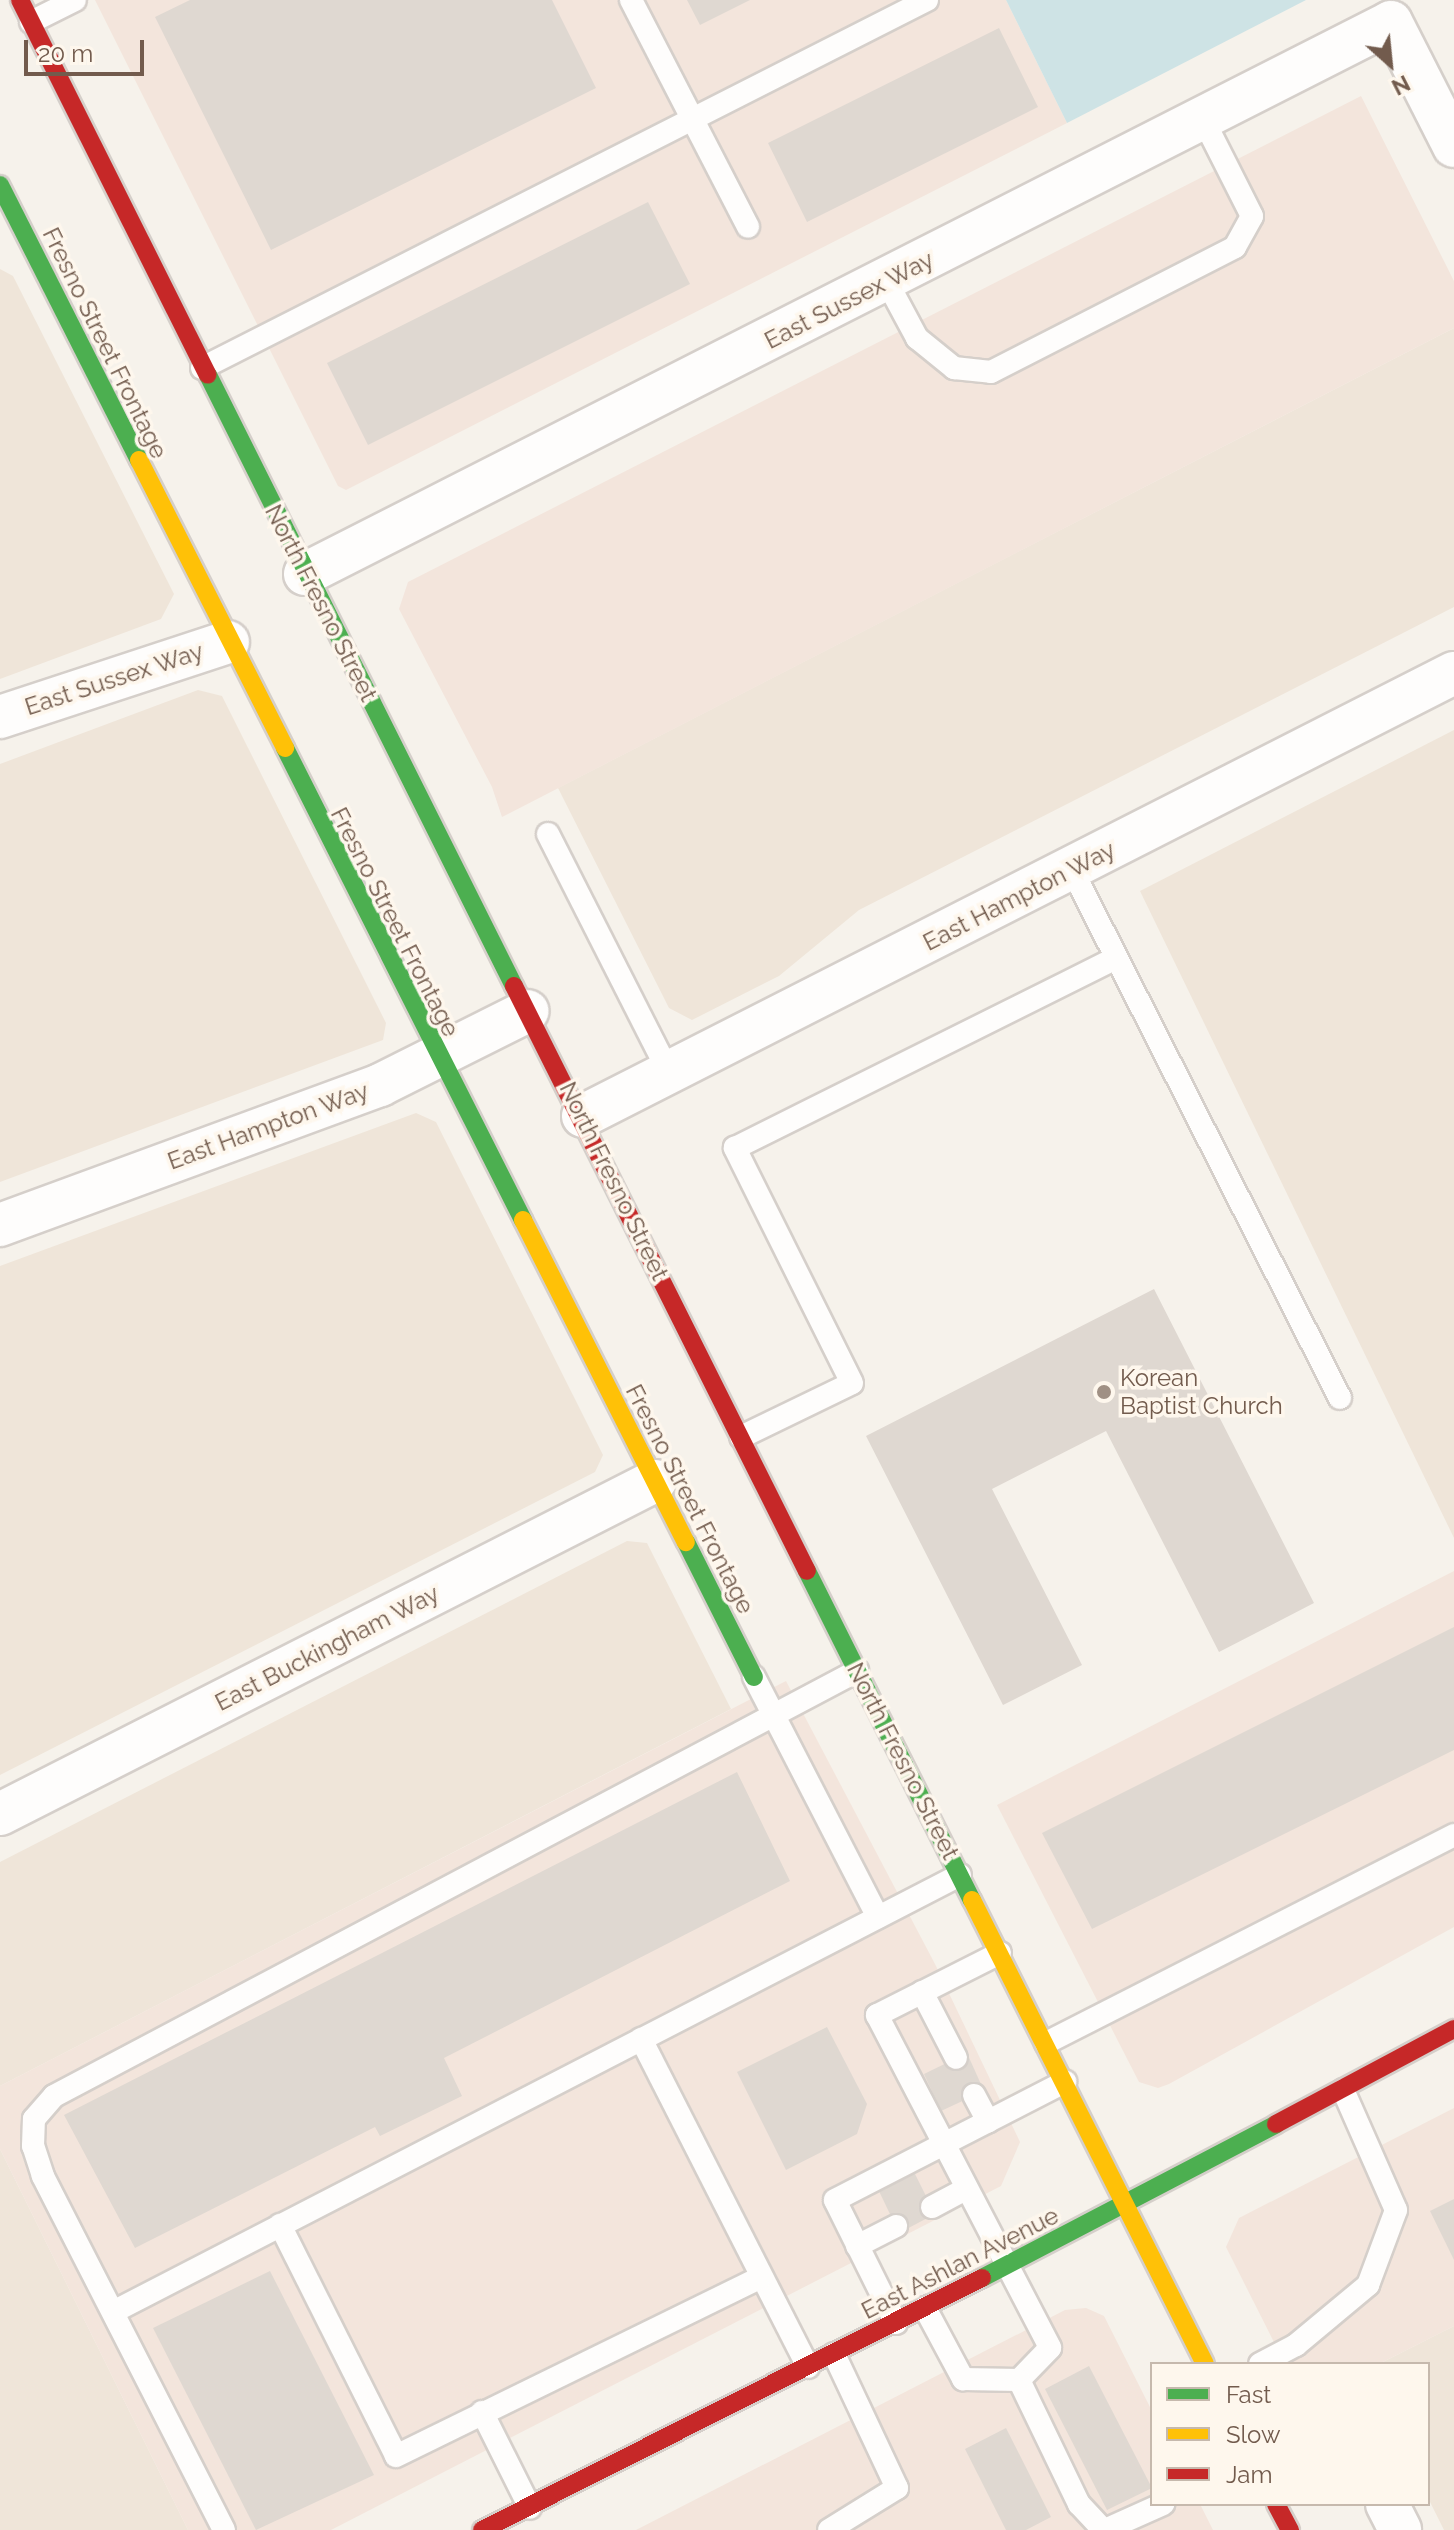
<!DOCTYPE html>
<style>
body{margin:0}
#map{position:relative;width:1454px;height:2530px;overflow:hidden;background:#f6f2eb;font-family:Raleway,sans-serif}
div>[style]{position:absolute}
.residential>*{inset:0;background:#efe5d9}
.commercial>*{inset:0;background:#f3e5dc}
.water>*{inset:0;background:#cee3e5}
.building>*{inset:0;background:#dfd8d1}
.roads{filter:drop-shadow(2px 0 #d5cfca) drop-shadow(-2px 0 #d5cfca) drop-shadow(0 2px #d5cfca) drop-shadow(0 -2px #d5cfca)}
.lane>*{height:22px;margin:-11px;padding:0 11px;transform-origin:11px;border-radius:11px;background:#fefdfc}
.street>*{height:42px;margin:-21px;padding:0 21px;transform-origin:21px;border-radius:21px;background:#fefdfc}
.fast>*{height:18px;margin:-9px;padding:0 9px;transform-origin:9px;border-radius:9px;background:#4caf50}
.slow>*{height:18px;margin:-9px;padding:0 9px;transform-origin:9px;border-radius:9px;background:#ffc107}
.jam>*{height:18px;margin:-9px;padding:0 9px;transform-origin:9px;border-radius:9px;background:#c62828}
.dots>*{width:22px;height:22px;translate:-50% -50%;box-sizing:border-box;border:4px solid #fef7ed;border-radius:50%}
span{translate:-50% -50%;white-space:nowrap;text-align:center;line-height:1.15;-webkit-text-stroke:7px #fef7ed;paint-order:stroke}
.street-label{font-size:24px;color:#725b4d}
.poi-label{font-size:24px;color:#725b4d}
.left{translate:0 -50%;text-align:left}
.legend{position:absolute;left:1150px;top:2362px;width:280px;height:144px;box-sizing:border-box;background:#fef7ed;border:2px solid #c6b9ad;margin:0;padding:10px 14px;list-style:none;font-size:24px;color:#725b4d}
.legend li{display:flex;align-items:center;gap:16px;height:40px}
.legend b{width:40px;border:2px solid #c6b9ad}
.north{position:absolute;left:1350px;top:24px;width:80px;height:80px;-webkit-text-stroke:6px #fef7ed;paint-order:stroke;rotate:153deg;font-size:22px;font-weight:700;line-height:32px;text-align:center;color:#725b4d}
.north::after{content:'';display:block;margin:auto;width:28px;height:36px;background:#725b4d;clip-path:polygon(50% 0,100% 100%,50% 72%,0 100%)}
.scale{position:absolute;left:24px;top:40px;width:120px;height:36px;box-sizing:border-box;border:4px solid #725b4d;border-top:0;padding-left:10px;font-size:24px;line-height:28px;white-space:nowrap;color:#725b4d;-webkit-text-stroke:6px #fef7ed;paint-order:stroke}
</style>
<div id="map">
<div class="residential">
<div style="clip-path:polygon(0 269px,13px 276px,174px 594px,161px 619px,0 679px)"></div>
<div style="clip-path:polygon(1454px 328px,1454px 607px,859px 910px,779px 976px,692px 1020px,669px 1008px,558px 788px)"></div>
<div style="clip-path:polygon(198px 690px,222px 696px,386px 1023px,383px 1040px,0 1182px,0 764px)"></div>
<div style="clip-path:polygon(1454px 730px,1454px 1538px,1140px 891px)"></div>
<div style="clip-path:polygon(416px 1113px,436px 1122px,603px 1455px,595px 1472px,0 1775px,0 1266px)"></div>
<div style="clip-path:polygon(627px 1541px,647px 1543px,731px 1709px,0 2086px,0 1862px)"></div>
<div style="clip-path:polygon(0 2149px,188px 2530px,0 2530px)"></div>
<div style="clip-path:polygon(1454px 2326px,1454px 2530px,1444px 2530px,1428px 2498px,1428px 2364px,1379px 2364px)"></div>
</div>
<div class="commercial">
<div style="clip-path:polygon(95px 0,1006px 0,1067px 123px,346px 490px,338px 486px)"></div>
<div style="clip-path:polygon(1361px 96px,1454px 281px,1454px 328px,502px 817px,492px 787px,399px 609px,408px 582px)"></div>
<div style="clip-path:polygon(1454px 1571px,1454px 1927px,1169px 2084px,1158px 2088px,1139px 2082px,997px 1805px)"></div>
<div style="clip-path:polygon(786px 1681px,935px 1964px,1020px 2142px,1001px 2186px,331px 2530px,188px 2530px,0 2149px,0 2086px)"></div>
<div style="clip-path:polygon(1454px 2108px,1454px 2326px,1379px 2364px,1285px 2364px,1226px 2247px,1239px 2218px)"></div>
<div style="clip-path:polygon(1086px 2308px,1104px 2316px,1152px 2411px,1152px 2504px,1200px 2504px,1213px 2530px,636px 2530px,1065px 2310px)"></div>
</div>
<div class="water">
<div style="clip-path:polygon(1006px 0,1306px 0,1067px 123px)"></div>
</div>
<div class="building">
<div style="clip-path:polygon(190px 0,552px 0,596px 88px,271px 250px,155px 17px)"></div>
<div style="clip-path:polygon(687px 0,750px 0,700px 25px)"></div>
<div style="clip-path:polygon(999px 28px,1038px 107px,807px 222px,768px 143px)"></div>
<div style="clip-path:polygon(648px 202px,690px 284px,368px 445px,327px 363px)"></div>
<div style="clip-path:polygon(1154px 1289px,1314px 1603px,1219px 1652px,1106px 1431px,992px 1489px,1082px 1665px,1003px 1705px,866px 1436px)"></div>
<div style="clip-path:polygon(1454px 1627px,1454px 1750px,1092px 1929px,1042px 1833px)"></div>
<div style="clip-path:polygon(737px 1772px,790px 1881px,444px 2058px,462px 2096px,380px 2136px,375px 2127px,135px 2248px,64px 2115px)"></div>
<div style="clip-path:polygon(827px 2027px,867px 2104px,857px 2134px,786px 2170px,737px 2072px)"></div>
<div style="clip-path:polygon(967px 2053px,984px 2091px,941px 2111px,924px 2074px)"></div>
<div style="clip-path:polygon(914px 2172px,935px 2214px,899px 2233px,878px 2189px)"></div>
<div style="clip-path:polygon(1454px 2199px,1454px 2260px,1430px 2211px)"></div>
<div style="clip-path:polygon(270px 2271px,374px 2475px,256px 2530px,153px 2328px)"></div>
<div style="clip-path:polygon(1089px 2366px,1152px 2488px,1107px 2510px,1045px 2389px)"></div>
<div style="clip-path:polygon(1006px 2428px,1051px 2517px,1026px 2530px,1006px 2530px,965px 2449px)"></div>
</div>
<div class="roads">
<div class="lane">
<div style="left:631px;top:0;width:255px;rotate:62.7deg"></div>
<div style="left:31px;top:22px;width:49px;rotate:-26.6deg"></div>
<div style="left:887px;top:282px;width:64px;rotate:61.8deg"></div>
<div style="left:917px;top:338px;width:48px;rotate:39deg"></div>
<div style="left:954px;top:368px;width:37px;rotate:6deg"></div>
<div style="left:991px;top:372px;width:274px;rotate:-27.1deg"></div>
<div style="left:1235px;top:247px;width:35px;rotate:-61deg"></div>
<div style="left:1252px;top:216px;width:109px;rotate:-116.8deg"></div>
<div style="left:202px;top:368px;width:813px;rotate:-26.91deg"></div>
<div style="left:548px;top:834px;width:267px;rotate:63.1deg"></div>
<div style="left:1072px;top:870px;width:592px;rotate:63.09deg"></div>
<div style="left:741px;top:1437px;width:123px;rotate:-25.9deg"></div>
<div style="left:852px;top:1383px;width:263px;rotate:-116.5deg"></div>
<div style="left:735px;top:1148px;width:426px;rotate:-26.5deg"></div>
<div style="left:754px;top:1677px;width:270px;rotate:62.7deg"></div>
<div style="left:1000px;top:1953px;width:138px;rotate:153.2deg"></div>
<div style="left:877px;top:2015px;width:375px;rotate:62.5deg"></div>
<div style="left:1050px;top:2348px;width:45px;rotate:134.1deg"></div>
<div style="left:1019px;top:2380px;width:138px;rotate:64.2deg"></div>
<div style="left:1079px;top:2504px;width:35px;rotate:47deg"></div>
<div style="left:922px;top:1992px;width:74px;rotate:62.7deg"></div>
<div style="left:641px;top:2039px;width:368px;rotate:63deg"></div>
<div style="left:1046px;top:2043px;width:458px;rotate:-27deg"></div>
<div style="left:974px;top:2095px;width:30px;rotate:62deg"></div>
<div style="left:932px;top:2207px;width:38px;rotate:-28deg"></div>
<div style="left:280px;top:2225px;width:258px;rotate:63.3deg"></div>
<div style="left:396px;top:2456px;width:407px;rotate:-26.1deg"></div>
<div style="left:857px;top:2246px;width:44px;rotate:-27.1deg"></div>
<div style="left:925px;top:2308px;width:81px;rotate:61.8deg"></div>
<div style="left:963px;top:2379px;width:56px;rotate:1deg"></div>
<div style="left:113px;top:2312px;width:953px;rotate:-27.29deg"></div>
<div style="left:896px;top:2323px;width:137px;rotate:-116.4deg"></div>
<div style="left:835px;top:2200px;width:259px;rotate:-27.2deg"></div>
<div style="left:1260px;top:2364px;width:41px;rotate:-27.8deg"></div>
<div style="left:1296px;top:2345px;width:94px;rotate:-39.8deg"></div>
<div style="left:1368px;top:2285px;width:80px;rotate:-69.5deg"></div>
<div style="left:1396px;top:2210px;width:131px;rotate:-113.8deg"></div>
<div style="left:482px;top:2412px;width:107px;rotate:63.4deg"></div>
<div style="left:224px;top:2530px;width:398px;rotate:-117.1deg"></div>
<div style="left:43px;top:2176px;width:32px;rotate:-108deg"></div>
<div style="left:33px;top:2146px;width:27px;rotate:-88deg"></div>
<div style="left:34px;top:2119px;width:30px;rotate:-49deg"></div>
<div style="left:54px;top:2096px;width:909px;rotate:-27.89deg"></div>
<div style="left:829px;top:2530px;width:80px;rotate:-31.7deg"></div>
<div style="left:897px;top:2488px;width:148px;rotate:-115.2deg"></div>
<div style="left:1105px;top:2530px;width:64px;rotate:-24.1deg"></div>
</div>
<div class="street">
<div style="left:305px;top:574px;width:1218px;rotate:-26.94deg"></div>
<div style="left:1391px;top:22px;width:139px;rotate:63.1deg"></div>
<div style="left:0;top:717px;width:240px;rotate:-18.2deg"></div>
<div style="left:583px;top:1116px;width:977px;rotate:-26.96deg"></div>
<div style="left:0;top:1225px;width:405px;rotate:-20.2deg"></div>
<div style="left:380px;top:1085px;width:165px;rotate:-26.6deg"></div>
<div style="left:0;top:1814px;width:735px;rotate:-26.95deg"></div>
<div style="left:1387px;top:2504px;width:29px;rotate:63deg"></div>
</div>
<div class="fast">
<div style="left:0;top:185px;width:308px;rotate:63.2deg"></div>
<div style="left:208px;top:375px;width:683px;rotate:63.4deg"></div>
<div style="left:285px;top:748px;width:529px;rotate:63.24deg"></div>
<div style="left:686px;top:1542px;width:151px;rotate:63.3deg"></div>
<div style="left:807px;top:1571px;width:368px;rotate:63.4deg"></div>
<div style="left:982px;top:2278px;width:332px;rotate:-27.6deg"></div>
</div>
<div class="slow">
<div style="left:139px;top:460px;width:323px;rotate:63.1deg"></div>
<div style="left:523px;top:1220px;width:361px;rotate:63.2deg"></div>
<div style="left:972px;top:1900px;width:519px;rotate:63.34deg"></div>
</div>
<div class="jam">
<div style="left:20px;top:0;width:419px;rotate:63.4deg"></div>
<div style="left:514px;top:986px;width:654px;rotate:63.4deg"></div>
<div style="left:1276px;top:2124px;width:202px;rotate:-28.1deg"></div>
<div style="left:1276px;top:2504px;width:30px;rotate:62deg"></div>
<div style="left:482px;top:2530px;width:560px;rotate:-26.75deg"></div>
</div>
</div>
<div class="dots">
<div style="left:1104px;top:1392px;background:#a09084"></div>
</div>
<div class="street-label">
<span style="left:849px;top:300px;rotate:-27deg">East Sussex Way</span>
<span style="left:105px;top:343px;rotate:64deg">Fresno Street Frontage</span>
<span style="left:321px;top:603px;rotate:63deg">North Fresno Street</span>
<span style="left:114px;top:679px;rotate:-18deg">East Sussex Way</span>
<span style="left:1019px;top:896px;rotate:-27deg">East Hampton Way</span>
<span style="left:395px;top:922px;rotate:63deg">Fresno Street Frontage</span>
<span style="left:268px;top:1126px;rotate:-20deg">East Hampton Way</span>
<span style="left:614px;top:1181px;rotate:64deg">North Fresno Street</span>
<span style="left:690px;top:1499px;rotate:63deg">Fresno Street Frontage</span>
<span style="left:327px;top:1648px;rotate:-27deg">East Buckingham Way</span>
<span style="left:903px;top:1761px;rotate:63deg">North Fresno Street</span>
<span style="left:960px;top:2263px;rotate:-27deg">East Ashlan Avenue</span>
</div>
<div class="poi-label">
<span class="left" style="left:1120px;top:1392px">Korean<br>Baptist Church</span>
</div>
<ul class="legend">
<li><b style="height:10px;background:#4caf50"></b>Fast</li>
<li><b style="height:10px;background:#ffc107"></b>Slow</li>
<li><b style="height:10px;background:#c62828"></b>Jam</li>
</ul>
<div class="north">N</div>
<div class="scale">20 m</div>
</div>
